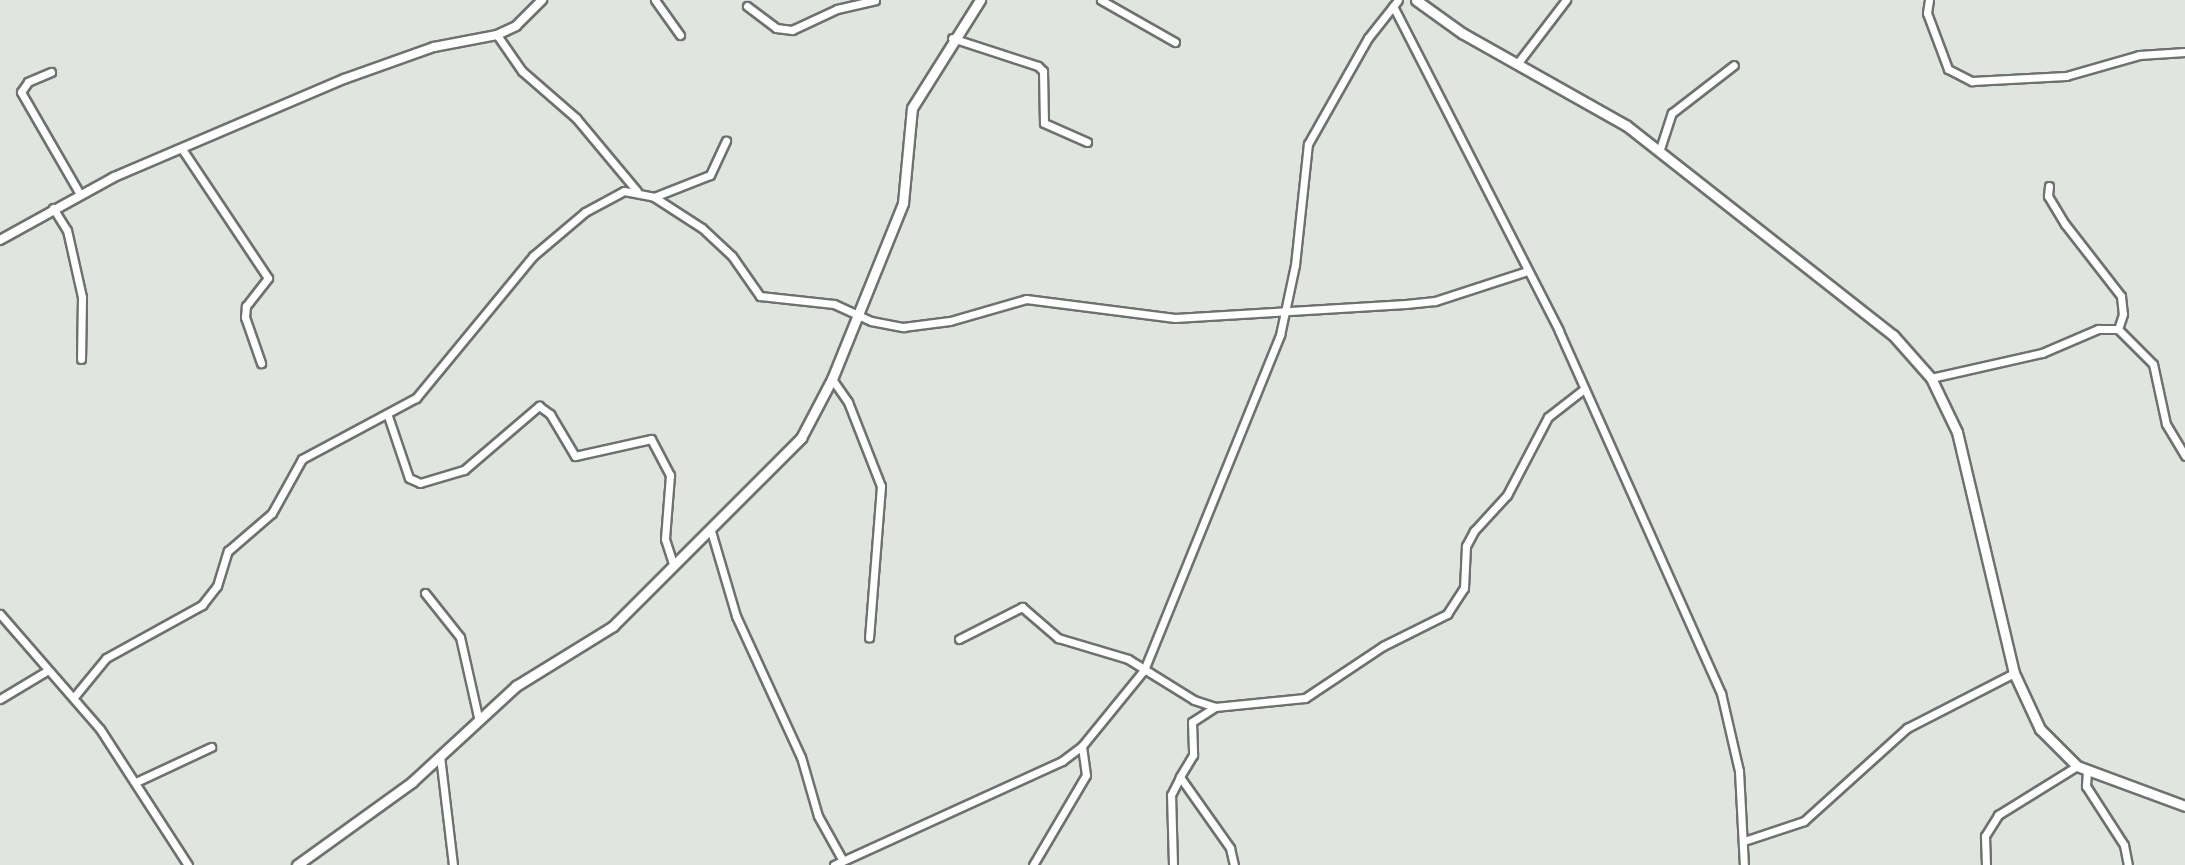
<!DOCTYPE html>
<style>
body{margin:0}
#map{position:relative;width:2185px;height:865px;overflow:hidden;background:#e0e5e0;font-family:"Noto Sans",sans-serif}
div>[style]{position:absolute}
.roads{filter:drop-shadow(2px 0 #6e726e) drop-shadow(-2px 0 #6e726e) drop-shadow(0 2px #6e726e) drop-shadow(0 -2px #6e726e)}
.minor>*{height:7px;margin:-3.5px;padding:0 3.5px;transform-origin:3.5px;border-radius:3.5px;background:#fff}
.tertiary>*{height:8px;margin:-4px;padding:0 4px;transform-origin:4px;border-radius:4px;background:#fff}
.secondary>*{height:9px;margin:-4.5px;padding:0 4.5px;transform-origin:4.5px;border-radius:4.5px;background:#fff}
span{translate:-50% -50%;white-space:nowrap;text-align:center;line-height:1.15;-webkit-text-stroke:6px #e0e5e0;paint-order:stroke}
</style>
<div id="map">
<div class="roads">
<div class="minor">
<div style="left:655px;top:0;width:43px;rotate:54.5deg"></div>
<div style="left:1101px;top:0;width:85px;rotate:29.6deg"></div>
<div style="left:1929px;top:0;width:13px;rotate:99deg"></div>
<div style="left:1927px;top:13px;width:60px;rotate:69.4deg"></div>
<div style="left:1948px;top:69px;width:27px;rotate:27deg"></div>
<div style="left:1972px;top:81px;width:94px;rotate:-3deg"></div>
<div style="left:2066px;top:76px;width:76px;rotate:-16deg"></div>
<div style="left:2139px;top:55px;width:46px;rotate:-3.7deg"></div>
<div style="left:747px;top:6px;width:36px;rotate:37deg"></div>
<div style="left:776px;top:28px;width:16px;rotate:7deg"></div>
<div style="left:792px;top:30px;width:50px;rotate:-25deg"></div>
<div style="left:837px;top:9px;width:39px;rotate:-13deg"></div>
<div style="left:1393px;top:6px;width:365px;rotate:62.9deg"></div>
<div style="left:1559px;top:331px;width:397px;rotate:65.9deg"></div>
<div style="left:1721px;top:693px;width:80px;rotate:77deg"></div>
<div style="left:1739px;top:771px;width:94px;rotate:87deg"></div>
<div style="left:497px;top:35px;width:44px;rotate:55.2deg"></div>
<div style="left:522px;top:71px;width:72px;rotate:41deg"></div>
<div style="left:576px;top:118px;width:95px;rotate:50.1deg"></div>
<div style="left:952px;top:38px;width:90px;rotate:18deg"></div>
<div style="left:1038px;top:66px;width:7px;rotate:45deg"></div>
<div style="left:1043px;top:71px;width:52px;rotate:88.9deg"></div>
<div style="left:1044px;top:123px;width:47px;rotate:23.8deg"></div>
<div style="left:1517px;top:64px;width:81px;rotate:-52.6deg"></div>
<div style="left:51px;top:72px;width:25px;rotate:157deg"></div>
<div style="left:28px;top:82px;width:12px;rotate:125deg"></div>
<div style="left:21px;top:92px;width:118px;rotate:60deg"></div>
<div style="left:182px;top:149px;width:155px;rotate:56.3deg"></div>
<div style="left:268px;top:278px;width:36px;rotate:128deg"></div>
<div style="left:246px;top:306px;width:11px;rotate:95deg"></div>
<div style="left:245px;top:317px;width:49px;rotate:70.8deg"></div>
<div style="left:1660px;top:149px;width:38px;rotate:-72deg"></div>
<div style="left:1672px;top:113px;width:78px;rotate:-37.7deg"></div>
<div style="left:2049px;top:186px;width:10px;rotate:96deg"></div>
<div style="left:2048px;top:196px;width:33px;rotate:59deg"></div>
<div style="left:2065px;top:224px;width:91px;rotate:52.1deg"></div>
<div style="left:2121px;top:296px;width:18px;rotate:84deg"></div>
<div style="left:2123px;top:314px;width:16px;rotate:108deg"></div>
<div style="left:654px;top:197px;width:60px;rotate:-21.4deg"></div>
<div style="left:710px;top:175px;width:38px;rotate:-65deg"></div>
<div style="left:53px;top:208px;width:26px;rotate:58deg"></div>
<div style="left:67px;top:230px;width:69px;rotate:77.4deg"></div>
<div style="left:82px;top:297px;width:62px;rotate:90.9deg"></div>
<div style="left:1931px;top:378px;width:114px;rotate:-12.7deg"></div>
<div style="left:2042px;top:353px;width:61px;rotate:-23.2deg"></div>
<div style="left:2098px;top:329px;width:20px"></div>
<div style="left:2118px;top:329px;width:49px;rotate:45deg"></div>
<div style="left:2153px;top:364px;width:61px;rotate:77.8deg"></div>
<div style="left:2166px;top:424px;width:37px;rotate:59deg"></div>
<div style="left:832px;top:379px;width:28px;rotate:55deg"></div>
<div style="left:848px;top:402px;width:90px;rotate:68.6deg"></div>
<div style="left:881px;top:486px;width:152px;rotate:94.5deg"></div>
<div style="left:388px;top:416px;width:65px;rotate:71.3deg"></div>
<div style="left:409px;top:478px;width:12px;rotate:24deg"></div>
<div style="left:420px;top:483px;width:46px;rotate:-16.5deg"></div>
<div style="left:464px;top:470px;width:99px;rotate:-40.5deg"></div>
<div style="left:539px;top:406px;width:14px;rotate:36deg"></div>
<div style="left:550px;top:414px;width:49px;rotate:59.2deg"></div>
<div style="left:575px;top:456px;width:78px;rotate:-12.6deg"></div>
<div style="left:651px;top:439px;width:41px;rotate:62.2deg"></div>
<div style="left:670px;top:475px;width:64px;rotate:94.5deg"></div>
<div style="left:665px;top:539px;width:28px;rotate:72deg"></div>
<div style="left:711px;top:531px;width:89px;rotate:73.6deg"></div>
<div style="left:736px;top:616px;width:155px;rotate:65.3deg"></div>
<div style="left:801px;top:757px;width:61px;rotate:73.9deg"></div>
<div style="left:818px;top:816px;width:51px;rotate:60.9deg"></div>
<div style="left:425px;top:593px;width:56px;rotate:51.5deg"></div>
<div style="left:460px;top:637px;width:82px;rotate:77.3deg"></div>
<div style="left:0;top:614px;width:152px;rotate:49deg"></div>
<div style="left:100px;top:729px;width:162px;rotate:57.1deg"></div>
<div style="left:959px;top:639px;width:71px;rotate:-26.9deg"></div>
<div style="left:1022px;top:607px;width:48px;rotate:40.7deg"></div>
<div style="left:1058px;top:638px;width:73px;rotate:16.7deg"></div>
<div style="left:1128px;top:659px;width:78px;rotate:31.8deg"></div>
<div style="left:1194px;top:700px;width:22px;rotate:18deg"></div>
<div style="left:1215px;top:707px;width:90px;rotate:-5.7deg"></div>
<div style="left:1305px;top:698px;width:94px;rotate:-33.7deg"></div>
<div style="left:1383px;top:646px;width:72px;rotate:-26.6deg"></div>
<div style="left:1447px;top:614px;width:31px;rotate:-57deg"></div>
<div style="left:1464px;top:588px;width:42px;rotate:-87.3deg"></div>
<div style="left:1466px;top:546px;width:17px;rotate:-62deg"></div>
<div style="left:1474px;top:531px;width:49px;rotate:-47.5deg"></div>
<div style="left:1507px;top:495px;width:88px;rotate:-62.3deg"></div>
<div style="left:1548px;top:417px;width:46px;rotate:-37.9deg"></div>
<div style="left:74px;top:697px;width:50px;rotate:-50.6deg"></div>
<div style="left:106px;top:658px;width:110px;rotate:-28.9deg"></div>
<div style="left:202px;top:605px;width:24px;rotate:-52deg"></div>
<div style="left:217px;top:586px;width:37px;rotate:-73deg"></div>
<div style="left:228px;top:551px;width:58px;rotate:-40.8deg"></div>
<div style="left:272px;top:513px;width:62px;rotate:-60.9deg"></div>
<div style="left:302px;top:459px;width:129px;rotate:-28.2deg"></div>
<div style="left:416px;top:398px;width:184px;rotate:-50.5deg"></div>
<div style="left:533px;top:256px;width:68px;rotate:-40.2deg"></div>
<div style="left:585px;top:212px;width:44px;rotate:-28.3deg"></div>
<div style="left:624px;top:191px;width:31px;rotate:11deg"></div>
<div style="left:654px;top:197px;width:57px;rotate:32.9deg"></div>
<div style="left:702px;top:228px;width:41px;rotate:43deg"></div>
<div style="left:732px;top:256px;width:49px;rotate:55deg"></div>
<div style="left:760px;top:296px;width:74px;rotate:6.2deg"></div>
<div style="left:834px;top:304px;width:41px;rotate:24.7deg"></div>
<div style="left:871px;top:321px;width:33px;rotate:11deg"></div>
<div style="left:903px;top:327px;width:47px;rotate:-7.3deg"></div>
<div style="left:950px;top:321px;width:79px;rotate:-16.1deg"></div>
<div style="left:1026px;top:299px;width:150px;rotate:7.3deg"></div>
<div style="left:1175px;top:318px;width:231px;rotate:-3.5deg"></div>
<div style="left:1406px;top:304px;width:29px;rotate:-6deg"></div>
<div style="left:1435px;top:301px;width:94px;rotate:-18deg"></div>
<div style="left:0;top:699px;width:52px;rotate:-31deg"></div>
<div style="left:1215px;top:707px;width:27px;rotate:147deg"></div>
<div style="left:1192px;top:722px;width:33px;rotate:88deg"></div>
<div style="left:1193px;top:755px;width:26px;rotate:121deg"></div>
<div style="left:1180px;top:777px;width:87px;rotate:54.8deg"></div>
<div style="left:1230px;top:848px;width:17px;rotate:77deg"></div>
<div style="left:440px;top:756px;width:110px;rotate:83.2deg"></div>
<div style="left:2087px;top:771px;width:15px;rotate:94deg"></div>
<div style="left:2086px;top:786px;width:70px;rotate:57.2deg"></div>
<div style="left:2124px;top:845px;width:20px;rotate:79deg"></div>
<div style="left:136px;top:782px;width:83px;rotate:-25deg"></div>
<div style="left:1744px;top:841px;width:63px;rotate:-18.4deg"></div>
<div style="left:1804px;top:821px;width:139px;rotate:-42.1deg"></div>
<div style="left:1907px;top:728px;width:120px;rotate:-27.2deg"></div>
<div style="left:834px;top:865px;width:251px;rotate:-24.5deg"></div>
<div style="left:1062px;top:761px;width:25px;rotate:-37deg"></div>
<div style="left:1082px;top:746px;width:98px;rotate:-50.8deg"></div>
<div style="left:1144px;top:670px;width:362px;rotate:-67.9deg"></div>
<div style="left:1280px;top:335px;width:72px;rotate:-77.9deg"></div>
<div style="left:1295px;top:265px;width:122px;rotate:-83.9deg"></div>
<div style="left:1308px;top:144px;width:122px;rotate:-60.5deg"></div>
<div style="left:1368px;top:38px;width:48px;rotate:-51.7deg"></div>
<div style="left:1033px;top:865px;width:104px;rotate:-59.5deg"></div>
<div style="left:1086px;top:775px;width:29px;rotate:-98deg"></div>
<div style="left:1173px;top:865px;width:70px;rotate:-91.6deg"></div>
<div style="left:1171px;top:795px;width:20px;rotate:-63deg"></div>
<div style="left:1986px;top:865px;width:29px;rotate:-92deg"></div>
<div style="left:1985px;top:836px;width:25px;rotate:-58deg"></div>
<div style="left:1998px;top:815px;width:93px;rotate:-31.8deg"></div>
</div>
<div class="tertiary">
<div style="left:0;top:240px;width:130px;rotate:-28.9deg"></div>
<div style="left:114px;top:177px;width:250px;rotate:-23.1deg"></div>
<div style="left:344px;top:79px;width:96px;rotate:-19.6deg"></div>
<div style="left:434px;top:47px;width:64px;rotate:-10.8deg"></div>
<div style="left:497px;top:35px;width:21px;rotate:-25deg"></div>
<div style="left:516px;top:26px;width:37px;rotate:-45deg"></div>
</div>
<div class="secondary">
<div style="left:1416px;top:0;width:57px;rotate:35.7deg"></div>
<div style="left:1462px;top:33px;width:189px;rotate:29.4deg"></div>
<div style="left:1627px;top:126px;width:338px;rotate:38.2deg"></div>
<div style="left:1893px;top:335px;width:57px;rotate:48.5deg"></div>
<div style="left:1931px;top:378px;width:60px;rotate:64.3deg"></div>
<div style="left:1957px;top:432px;width:248px;rotate:76.7deg"></div>
<div style="left:2014px;top:673px;width:62px;rotate:65.1deg"></div>
<div style="left:2040px;top:729px;width:52px;rotate:45deg"></div>
<div style="left:2077px;top:766px;width:115px;rotate:20.3deg"></div>
<div style="left:297px;top:865px;width:142px;rotate:-35.8deg"></div>
<div style="left:412px;top:782px;width:142px;rotate:-42.7deg"></div>
<div style="left:516px;top:686px;width:114px;rotate:-31.7deg"></div>
<div style="left:613px;top:626px;width:266px;rotate:-45deg"></div>
<div style="left:801px;top:438px;width:67px;rotate:-62.3deg"></div>
<div style="left:832px;top:379px;width:190px;rotate:-68deg"></div>
<div style="left:903px;top:203px;width:95px;rotate:-84.6deg"></div>
<div style="left:912px;top:108px;width:128px;rotate:-57.8deg"></div>
</div>
</div>
</div>
